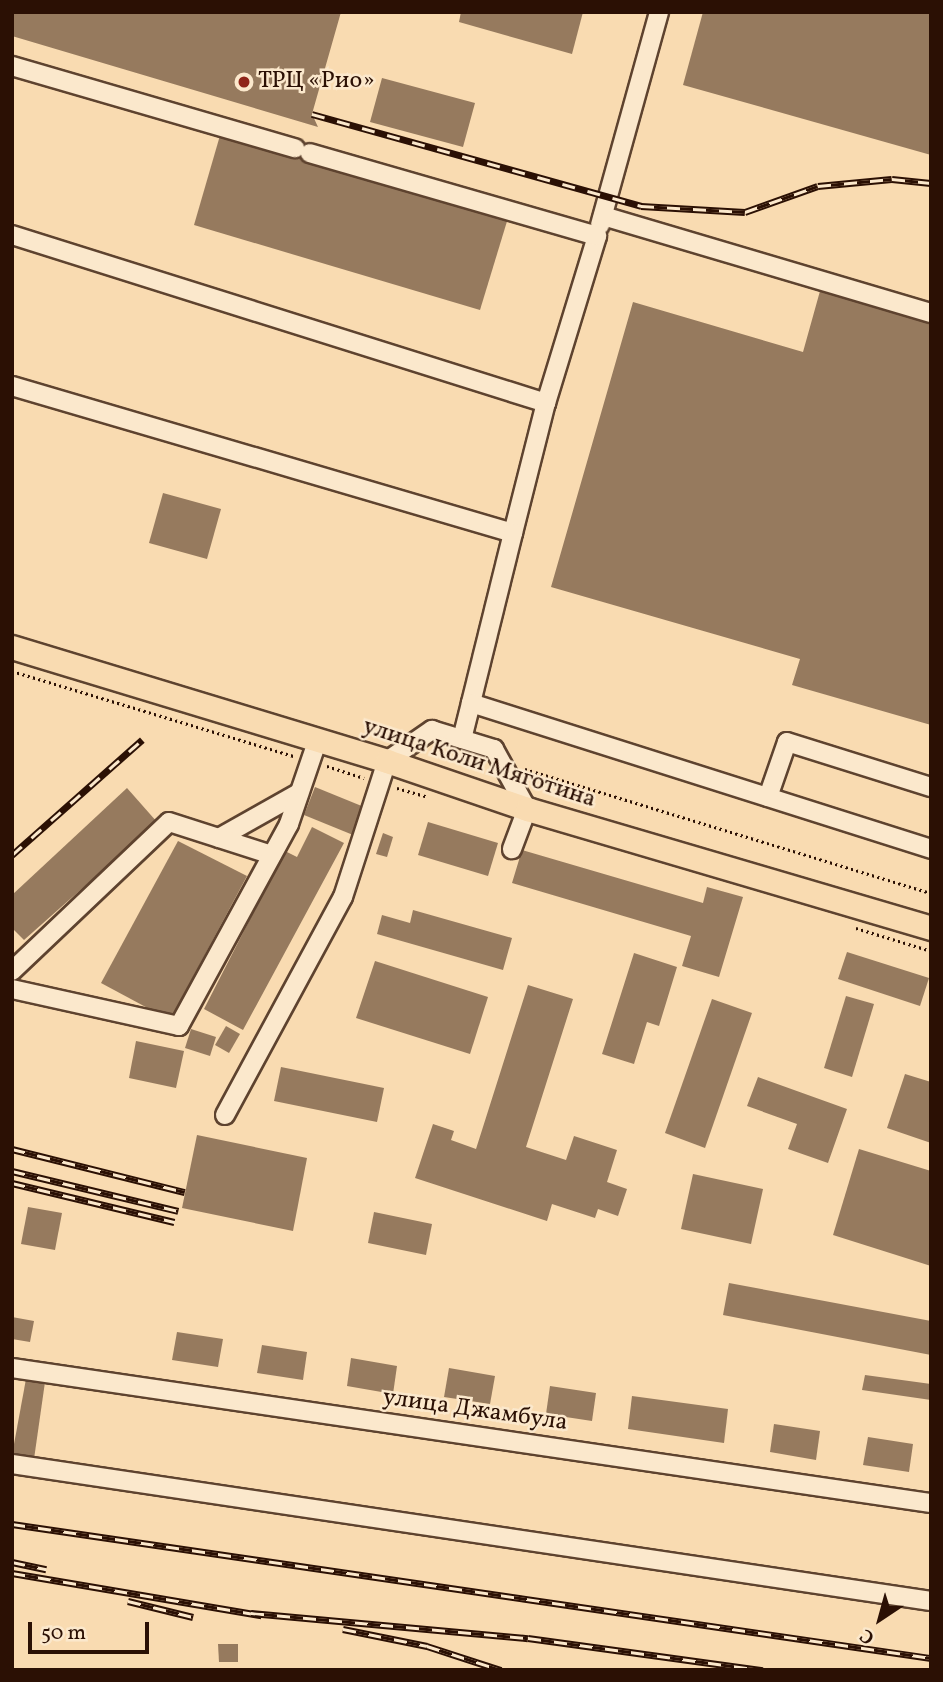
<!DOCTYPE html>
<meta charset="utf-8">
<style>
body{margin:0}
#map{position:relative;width:943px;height:1682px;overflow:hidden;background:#f9dbb1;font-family:Vollkorn,serif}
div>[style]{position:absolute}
.building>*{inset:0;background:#967a5e}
.path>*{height:2.5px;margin-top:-1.25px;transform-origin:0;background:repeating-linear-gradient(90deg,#2b1004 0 2px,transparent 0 5.5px)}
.roads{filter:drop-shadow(2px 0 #5e432f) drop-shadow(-2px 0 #5e432f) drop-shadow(0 2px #5e432f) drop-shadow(0 -2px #5e432f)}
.minor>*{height:18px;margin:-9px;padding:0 9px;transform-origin:9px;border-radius:9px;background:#fbe8cc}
.major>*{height:23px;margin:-11.5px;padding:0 11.5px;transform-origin:11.5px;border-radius:11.5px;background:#f9dbb1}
.rail>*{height:7px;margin-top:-3.5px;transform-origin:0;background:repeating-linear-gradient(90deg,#fbe8cc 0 13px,#2b1004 0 26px);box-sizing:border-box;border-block:2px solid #2b1004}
.dots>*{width:19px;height:19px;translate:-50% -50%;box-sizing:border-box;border:4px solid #fbe8cc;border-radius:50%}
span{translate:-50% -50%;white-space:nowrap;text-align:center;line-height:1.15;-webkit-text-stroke:5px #fbe8cc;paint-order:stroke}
.poi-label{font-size:24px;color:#2b1004}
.left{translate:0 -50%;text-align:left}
.street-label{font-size:24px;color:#2b1004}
.frame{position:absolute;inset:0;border:14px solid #2b1004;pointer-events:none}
.north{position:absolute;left:845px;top:1584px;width:70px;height:70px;-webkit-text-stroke:5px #fbe8cc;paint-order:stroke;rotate:216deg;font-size:19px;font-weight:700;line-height:28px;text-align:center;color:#2b1004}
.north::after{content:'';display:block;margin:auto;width:24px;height:32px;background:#2b1004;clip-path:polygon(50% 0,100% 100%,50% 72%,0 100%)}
.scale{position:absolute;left:28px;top:1622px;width:121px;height:32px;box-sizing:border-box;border:4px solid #2b1004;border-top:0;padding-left:9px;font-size:21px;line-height:24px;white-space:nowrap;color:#2b1004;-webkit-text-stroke:5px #fbe8cc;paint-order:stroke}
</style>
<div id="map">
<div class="building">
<div style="clip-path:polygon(12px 12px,341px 12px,312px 114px,318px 127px,12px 36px)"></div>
<div style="clip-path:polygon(461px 12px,583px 12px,572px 54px,459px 22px)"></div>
<div style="clip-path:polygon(703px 12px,931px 12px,931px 155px,683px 85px)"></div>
<div style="clip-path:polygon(382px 78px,475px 103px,463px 147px,370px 122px)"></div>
<div style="clip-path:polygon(221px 132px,508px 218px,480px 310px,194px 225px)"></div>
<div style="clip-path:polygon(820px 291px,931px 323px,931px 725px,792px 685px,800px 659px,551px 587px,633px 302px,803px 352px)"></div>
<div style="clip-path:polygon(163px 493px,221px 509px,207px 559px,149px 543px)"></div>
<div style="clip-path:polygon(315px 787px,369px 809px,358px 837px,304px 815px)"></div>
<div style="clip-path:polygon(127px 788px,157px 822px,24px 940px,12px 928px,12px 895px)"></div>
<div style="clip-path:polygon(428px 822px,498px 843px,488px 876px,418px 855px)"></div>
<div style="clip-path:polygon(312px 827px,344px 843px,243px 1030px,204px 1009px,285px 851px,297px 857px)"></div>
<div style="clip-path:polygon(383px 833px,393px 837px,387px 857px,376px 854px)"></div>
<div style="clip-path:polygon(178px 841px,247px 876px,170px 1020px,101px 983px)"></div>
<div style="clip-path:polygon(522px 850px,703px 903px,707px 887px,743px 897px,719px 977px,682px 966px,691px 936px,512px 883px)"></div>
<div style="clip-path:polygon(413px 910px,512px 938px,503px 970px,377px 934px,382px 915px,410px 923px)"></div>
<div style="clip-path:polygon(847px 952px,929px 978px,920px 1006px,838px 979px)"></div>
<div style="clip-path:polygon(634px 953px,677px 967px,659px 1026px,647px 1022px,634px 1064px,602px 1054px)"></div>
<div style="clip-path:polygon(375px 961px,488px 997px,470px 1054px,356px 1018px)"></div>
<div style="clip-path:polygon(528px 985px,573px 999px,526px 1147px,566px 1160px,574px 1136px,617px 1150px,607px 1182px,627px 1189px,618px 1216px,598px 1209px,595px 1218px,552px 1204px,547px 1221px,415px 1178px,433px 1124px,454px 1131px,451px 1140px,476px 1149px)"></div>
<div style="clip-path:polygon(846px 996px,874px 1004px,852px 1077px,824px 1068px)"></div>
<div style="clip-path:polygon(712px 999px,752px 1013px,705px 1148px,665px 1133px)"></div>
<div style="clip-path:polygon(226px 1026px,240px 1034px,229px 1053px,215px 1045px)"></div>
<div style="clip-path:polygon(191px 1029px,216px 1037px,210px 1056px,185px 1048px)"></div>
<div style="clip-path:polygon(136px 1041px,184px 1051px,176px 1088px,129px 1078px)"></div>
<div style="clip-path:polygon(281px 1067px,384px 1088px,377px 1122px,274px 1101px)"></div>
<div style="clip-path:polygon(905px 1074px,931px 1082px,931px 1143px,887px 1128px)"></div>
<div style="clip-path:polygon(758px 1077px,847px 1109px,828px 1163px,788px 1149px,797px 1124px,747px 1106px)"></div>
<div style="clip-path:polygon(197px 1135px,307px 1158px,293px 1231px,182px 1208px)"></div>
<div style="clip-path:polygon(859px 1149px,931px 1171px,931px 1266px,833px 1235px)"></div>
<div style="clip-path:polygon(693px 1174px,763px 1189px,751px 1244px,681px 1229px)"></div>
<div style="clip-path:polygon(28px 1207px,62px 1213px,55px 1250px,21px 1244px)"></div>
<div style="clip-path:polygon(374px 1212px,432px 1224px,426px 1255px,368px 1243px)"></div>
<div style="clip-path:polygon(729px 1283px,931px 1321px,931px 1355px,723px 1315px)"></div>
<div style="clip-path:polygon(12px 1317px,34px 1321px,30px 1342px,12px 1339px)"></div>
<div style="clip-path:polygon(177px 1332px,223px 1339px,218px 1367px,172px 1360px)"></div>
<div style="clip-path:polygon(262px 1345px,307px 1352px,303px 1380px,257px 1373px)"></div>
<div style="clip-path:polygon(351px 1358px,397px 1366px,393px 1394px,347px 1386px)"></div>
<div style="clip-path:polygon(449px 1368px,495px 1376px,490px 1404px,444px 1397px)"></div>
<div style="clip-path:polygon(865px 1375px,931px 1384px,931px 1400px,862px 1390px)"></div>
<div style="clip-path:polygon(26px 1379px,45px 1382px,34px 1459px,12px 1455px)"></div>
<div style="clip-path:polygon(550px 1386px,596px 1393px,592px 1421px,546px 1414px)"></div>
<div style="clip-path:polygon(632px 1396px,728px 1409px,724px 1443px,628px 1429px)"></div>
<div style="clip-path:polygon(774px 1424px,820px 1431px,816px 1460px,770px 1452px)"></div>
<div style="clip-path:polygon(868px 1437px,913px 1444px,909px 1472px,863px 1465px)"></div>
<div style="clip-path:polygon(218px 1644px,238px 1644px,238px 1662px,219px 1662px)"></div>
</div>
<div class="path">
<div style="left:12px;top:671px;width:295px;rotate:16.8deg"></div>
<div style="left:327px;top:766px;width:39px;rotate:18deg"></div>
<div style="left:525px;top:769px;width:425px;rotate:17deg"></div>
<div style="left:397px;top:788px;width:32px;rotate:16deg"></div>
<div style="left:856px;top:928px;width:78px;rotate:17deg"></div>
</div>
<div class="roads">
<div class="minor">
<div style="left:12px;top:66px;width:295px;rotate:16.2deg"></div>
<div style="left:603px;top:216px;width:342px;rotate:16.5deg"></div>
<div style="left:600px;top:225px;width:221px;rotate:-74.5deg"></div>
<div style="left:12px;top:235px;width:560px;rotate:17.46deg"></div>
<div style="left:12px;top:386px;width:522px;rotate:16.35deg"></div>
<div style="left:513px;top:533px;width:134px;rotate:-75.8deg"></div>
<div style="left:546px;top:403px;width:175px;rotate:-73deg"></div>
<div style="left:597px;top:236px;width:299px;rotate:-163.9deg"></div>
<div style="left:513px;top:533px;width:175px;rotate:103.9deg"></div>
<div style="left:471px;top:703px;width:483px;rotate:17.6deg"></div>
<div style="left:462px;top:739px;width:37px;rotate:-76deg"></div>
<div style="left:768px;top:797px;width:58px;rotate:-70.9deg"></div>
<div style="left:787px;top:742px;width:151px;rotate:17.4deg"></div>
<div style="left:219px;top:838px;width:92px;rotate:-29.4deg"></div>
<div style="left:12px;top:971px;width:216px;rotate:-43.5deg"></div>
<div style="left:169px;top:822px;width:108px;rotate:17.8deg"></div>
<div style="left:12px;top:989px;width:171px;rotate:12.5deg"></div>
<div style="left:179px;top:1026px;width:230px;rotate:-61.4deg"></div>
<div style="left:289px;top:824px;width:90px;rotate:-71.2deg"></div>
<div style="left:225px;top:1115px;width:248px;rotate:-61.6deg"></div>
<div style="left:343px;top:897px;width:143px;rotate:-72.1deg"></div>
<div style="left:387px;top:761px;width:55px;rotate:-34.6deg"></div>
<div style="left:432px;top:730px;width:65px;rotate:17deg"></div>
<div style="left:494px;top:749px;width:68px;rotate:61.2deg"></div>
<div style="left:527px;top:809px;width:43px;rotate:110.6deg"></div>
<div style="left:12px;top:1368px;width:929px;rotate:8.36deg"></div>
<div style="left:12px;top:1464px;width:929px;rotate:8.48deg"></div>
</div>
<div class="major">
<div style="left:12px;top:647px;width:392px;rotate:16.9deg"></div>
<div style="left:387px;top:761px;width:148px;rotate:18.9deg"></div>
<div style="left:527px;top:809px;width:421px;rotate:16.4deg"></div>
</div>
</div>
<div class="rail">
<div style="left:312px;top:114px;width:342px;rotate:15.6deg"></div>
<div style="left:641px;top:206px;width:104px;rotate:3.3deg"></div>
<div style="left:745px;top:212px;width:77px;rotate:-19.6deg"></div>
<div style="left:818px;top:186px;width:74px;rotate:-5.4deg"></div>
<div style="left:892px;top:179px;width:39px;rotate:6deg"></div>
<div style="left:12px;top:855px;width:174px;rotate:-41.5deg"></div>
<div style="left:12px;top:1149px;width:178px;rotate:14deg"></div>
<div style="left:12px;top:1171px;width:171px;rotate:13.5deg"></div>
<div style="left:12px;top:1183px;width:167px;rotate:13.5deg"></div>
<div style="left:12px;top:1524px;width:929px;rotate:8.3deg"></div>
<div style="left:12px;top:1562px;width:35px;rotate:12deg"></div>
<div style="left:12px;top:1573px;width:253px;rotate:9.6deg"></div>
<div style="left:128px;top:1601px;width:67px;rotate:13.8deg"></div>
<div style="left:251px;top:1613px;width:278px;rotate:5.2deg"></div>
<div style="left:528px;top:1638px;width:237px;rotate:7.8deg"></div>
<div style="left:343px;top:1629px;width:86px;rotate:11.4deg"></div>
<div style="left:427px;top:1646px;width:78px;rotate:18deg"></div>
</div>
<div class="dots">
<div style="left:244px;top:82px;background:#8f2418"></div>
</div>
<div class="poi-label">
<span class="left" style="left:258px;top:82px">ТРЦ «Рио»</span>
</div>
<div class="street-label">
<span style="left:479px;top:764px;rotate:18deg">улица Коли Мяготина</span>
<span style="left:475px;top:1411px;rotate:8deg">улица Джамбула</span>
</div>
<div class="frame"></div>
<div class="north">С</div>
<div class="scale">50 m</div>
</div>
